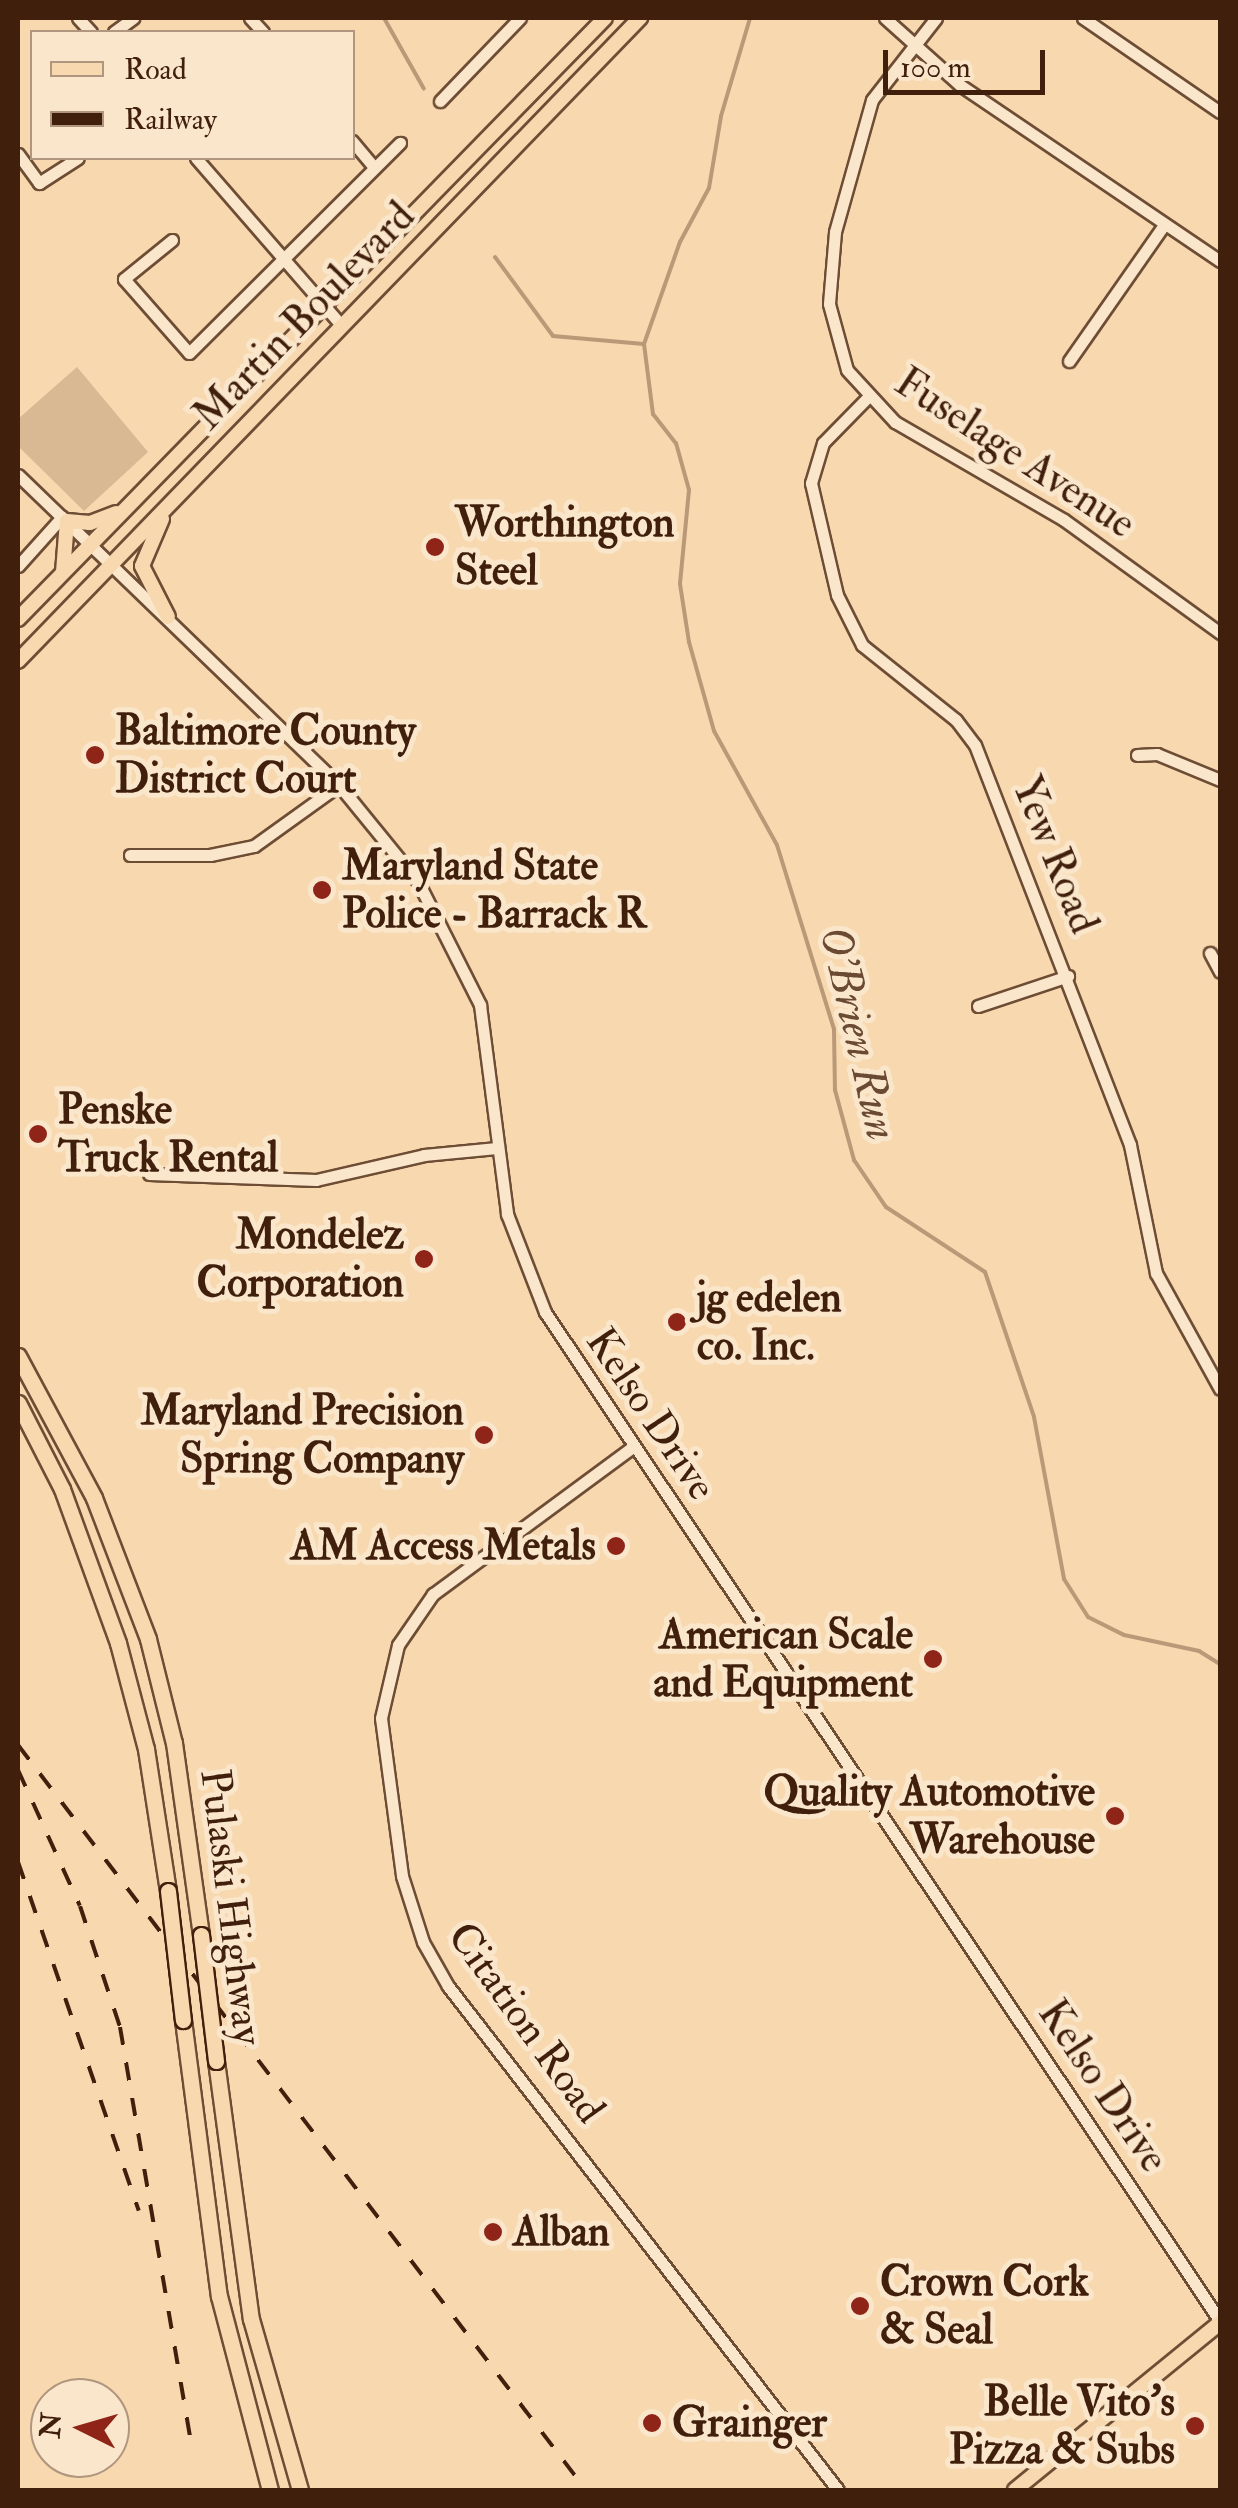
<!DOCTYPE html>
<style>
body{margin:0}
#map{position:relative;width:1238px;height:2508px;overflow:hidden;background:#f7d8af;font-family:"IM FELL Double Pica",serif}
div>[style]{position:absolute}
.green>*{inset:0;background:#d8b993}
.stream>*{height:4px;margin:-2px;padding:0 2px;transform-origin:2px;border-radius:2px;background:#b99978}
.roads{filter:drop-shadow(2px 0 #6e4d35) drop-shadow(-2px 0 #6e4d35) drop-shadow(0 2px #6e4d35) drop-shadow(0 -2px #6e4d35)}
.minor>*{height:11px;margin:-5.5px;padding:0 5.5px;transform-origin:5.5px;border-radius:5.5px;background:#fae6cb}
.major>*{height:14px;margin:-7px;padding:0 7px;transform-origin:7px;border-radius:7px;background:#f7d8af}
.highway>*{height:15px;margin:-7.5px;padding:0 7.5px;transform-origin:7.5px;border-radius:7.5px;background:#f7d8af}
.rail>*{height:4px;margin-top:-2px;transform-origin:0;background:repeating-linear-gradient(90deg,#401f0c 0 18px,transparent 0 36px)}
.bridges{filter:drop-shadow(2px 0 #401f0c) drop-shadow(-2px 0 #401f0c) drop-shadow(0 2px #401f0c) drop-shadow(0 -2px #401f0c)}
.highway-bridge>*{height:15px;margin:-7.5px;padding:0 7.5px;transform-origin:7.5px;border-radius:7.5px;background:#f7d8af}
.dots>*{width:28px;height:28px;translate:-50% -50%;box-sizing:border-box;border:5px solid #fae6cb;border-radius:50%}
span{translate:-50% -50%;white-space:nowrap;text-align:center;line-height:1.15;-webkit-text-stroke:10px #fae6cb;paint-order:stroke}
.street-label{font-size:42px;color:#401f0c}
.poi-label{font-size:42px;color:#401f0c;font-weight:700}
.left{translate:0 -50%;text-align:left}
.right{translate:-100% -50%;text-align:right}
.water-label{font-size:45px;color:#6a4a32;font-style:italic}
.frame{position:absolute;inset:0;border:20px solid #401f0c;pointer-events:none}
.legend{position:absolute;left:30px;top:30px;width:325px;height:130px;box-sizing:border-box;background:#fae6cb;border:2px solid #b0967f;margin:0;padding:12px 18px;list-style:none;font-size:30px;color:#401f0c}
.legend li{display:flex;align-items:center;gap:20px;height:50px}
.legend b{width:50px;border:2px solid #b0967f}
.north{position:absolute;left:30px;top:2378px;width:100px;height:100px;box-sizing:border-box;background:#fae6cb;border:2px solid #b0967f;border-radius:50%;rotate:275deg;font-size:28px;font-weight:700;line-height:40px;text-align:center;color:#401f0c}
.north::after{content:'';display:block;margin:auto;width:35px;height:45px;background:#8f2418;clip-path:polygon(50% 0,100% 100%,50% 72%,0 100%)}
.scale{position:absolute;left:883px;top:50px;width:162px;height:45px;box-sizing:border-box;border:5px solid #401f0c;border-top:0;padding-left:12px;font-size:30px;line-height:35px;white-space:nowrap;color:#401f0c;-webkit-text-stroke:8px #fae6cb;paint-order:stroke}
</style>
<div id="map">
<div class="green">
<div style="clip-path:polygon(77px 367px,148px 452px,84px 511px,18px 446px,18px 419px)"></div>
</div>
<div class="stream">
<div style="left:384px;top:18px;width:81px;rotate:60.6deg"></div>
<div style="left:495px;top:257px;width:98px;rotate:53.7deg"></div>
<div style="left:553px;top:336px;width:91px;rotate:5deg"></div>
<div style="left:644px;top:344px;width:71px;rotate:82.7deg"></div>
<div style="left:653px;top:414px;width:37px;rotate:52deg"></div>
<div style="left:676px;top:443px;width:49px;rotate:74.5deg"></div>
<div style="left:689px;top:490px;width:94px;rotate:95.5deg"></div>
<div style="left:680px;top:584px;width:59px;rotate:81.2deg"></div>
<div style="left:689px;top:642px;width:92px;rotate:74.3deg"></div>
<div style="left:714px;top:731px;width:130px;rotate:61.1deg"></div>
<div style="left:777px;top:845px;width:193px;rotate:72.8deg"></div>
<div style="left:834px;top:1029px;width:61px;rotate:89.1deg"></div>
<div style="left:835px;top:1090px;width:73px;rotate:74.8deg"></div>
<div style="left:854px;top:1160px;width:57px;rotate:55.8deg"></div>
<div style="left:886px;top:1207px;width:118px;rotate:33.3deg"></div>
<div style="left:985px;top:1272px;width:153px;rotate:71.3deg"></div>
<div style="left:1034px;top:1417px;width:165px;rotate:79.5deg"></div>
<div style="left:1064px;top:1579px;width:45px;rotate:57.7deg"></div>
<div style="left:1088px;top:1617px;width:40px;rotate:26.6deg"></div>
<div style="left:1124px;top:1635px;width:77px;rotate:12deg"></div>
<div style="left:1199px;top:1651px;width:25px;rotate:32deg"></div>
<div style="left:644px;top:344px;width:108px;rotate:-70.6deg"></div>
<div style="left:680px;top:242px;width:61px;rotate:-61.8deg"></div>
<div style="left:709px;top:188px;width:73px;rotate:-80.5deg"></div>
<div style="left:721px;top:116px;width:102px;rotate:-73.5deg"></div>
</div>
<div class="roads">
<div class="minor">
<div style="left:78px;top:18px;width:19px;rotate:47deg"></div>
<div style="left:250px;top:18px;width:19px;rotate:47deg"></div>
<div style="left:885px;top:18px;width:101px;rotate:41.8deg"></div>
<div style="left:960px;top:85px;width:314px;rotate:34.1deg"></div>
<div style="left:936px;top:18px;width:104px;rotate:128deg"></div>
<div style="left:872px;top:100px;width:137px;rotate:105.7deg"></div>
<div style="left:835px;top:232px;width:72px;rotate:94.8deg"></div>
<div style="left:829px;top:304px;width:68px;rotate:74.7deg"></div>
<div style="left:847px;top:370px;width:71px;rotate:47.3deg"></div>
<div style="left:895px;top:422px;width:195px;rotate:30.1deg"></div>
<div style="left:1064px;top:520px;width:193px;rotate:35.9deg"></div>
<div style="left:1083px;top:18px;width:166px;rotate:34.5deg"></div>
<div style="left:114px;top:32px;width:24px;rotate:-36deg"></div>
<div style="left:440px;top:101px;width:115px;rotate:-46.1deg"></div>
<div style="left:352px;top:141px;width:34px;rotate:50deg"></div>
<div style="left:18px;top:154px;width:36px;rotate:54deg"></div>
<div style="left:39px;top:183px;width:46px;rotate:-32.7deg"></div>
<div style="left:196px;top:158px;width:223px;rotate:49deg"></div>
<div style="left:172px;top:240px;width:62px;rotate:140.9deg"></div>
<div style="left:124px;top:279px;width:98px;rotate:48.7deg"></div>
<div style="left:189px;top:353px;width:298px;rotate:-44.9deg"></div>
<div style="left:1069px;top:361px;width:166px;rotate:-55.1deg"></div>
<div style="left:867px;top:398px;width:63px;rotate:134.4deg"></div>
<div style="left:823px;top:443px;width:42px;rotate:106.7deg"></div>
<div style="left:811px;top:483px;width:115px;rotate:76.9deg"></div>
<div style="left:837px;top:595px;width:56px;rotate:63.4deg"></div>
<div style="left:862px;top:645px;width:120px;rotate:38.6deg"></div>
<div style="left:956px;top:720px;width:31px;rotate:53deg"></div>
<div style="left:975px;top:745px;width:429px;rotate:68.8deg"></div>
<div style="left:1130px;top:1145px;width:131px;rotate:78.5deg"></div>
<div style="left:1156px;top:1273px;width:132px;rotate:61.1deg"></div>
<div style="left:18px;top:475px;width:446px;rotate:44deg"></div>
<div style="left:339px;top:785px;width:125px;rotate:50.8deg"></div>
<div style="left:418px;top:882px;width:138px;rotate:63.2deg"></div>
<div style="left:480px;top:1005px;width:211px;rotate:82.6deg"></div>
<div style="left:507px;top:1214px;width:105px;rotate:68.8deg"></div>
<div style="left:545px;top:1312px;width:1214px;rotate:56.22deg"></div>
<div style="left:18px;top:566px;width:66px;rotate:-48.1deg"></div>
<div style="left:1137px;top:755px;width:20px;rotate:-3deg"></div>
<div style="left:1157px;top:754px;width:68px;rotate:22.4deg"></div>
<div style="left:130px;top:855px;width:80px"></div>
<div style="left:210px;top:855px;width:45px;rotate:-11.6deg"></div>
<div style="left:254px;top:846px;width:105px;rotate:-35.7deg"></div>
<div style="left:1210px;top:953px;width:21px;rotate:62deg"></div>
<div style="left:978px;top:1006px;width:95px;rotate:-18.4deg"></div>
<div style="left:149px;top:1174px;width:167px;rotate:2.1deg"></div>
<div style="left:316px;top:1180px;width:111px;rotate:-13deg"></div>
<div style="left:424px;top:1155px;width:73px;rotate:-5.5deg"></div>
<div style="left:634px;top:1446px;width:250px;rotate:143.6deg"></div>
<div style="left:433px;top:1594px;width:62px;rotate:124.5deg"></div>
<div style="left:398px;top:1645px;width:75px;rotate:103.1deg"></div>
<div style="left:381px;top:1718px;width:159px;rotate:82.4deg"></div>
<div style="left:402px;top:1876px;width:69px;rotate:72.3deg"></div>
<div style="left:423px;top:1942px;width:51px;rotate:60.4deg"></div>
<div style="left:448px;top:1986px;width:637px;rotate:52.27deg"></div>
</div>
<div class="major">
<div style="left:162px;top:519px;width:51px;rotate:113.1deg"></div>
<div style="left:142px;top:566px;width:57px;rotate:63deg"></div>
<div style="left:63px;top:572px;width:51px;rotate:-85.5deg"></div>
<div style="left:67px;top:521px;width:23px;rotate:5deg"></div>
<div style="left:90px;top:523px;width:28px;rotate:-21deg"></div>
<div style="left:18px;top:619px;width:840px;rotate:-45.68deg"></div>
<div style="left:18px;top:661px;width:895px;rotate:-45.95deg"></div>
<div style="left:1015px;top:2490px;width:264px;rotate:-39.2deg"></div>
</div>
<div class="highway">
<div style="left:18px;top:1356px;width:161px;rotate:61.8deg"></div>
<div style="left:94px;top:1498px;width:151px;rotate:69deg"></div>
<div style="left:148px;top:1639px;width:107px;rotate:76deg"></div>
<div style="left:174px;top:1743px;width:194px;rotate:82deg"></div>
<div style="left:18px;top:1403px;width:97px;rotate:62.9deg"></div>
<div style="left:62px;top:1489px;width:164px;rotate:70deg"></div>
<div style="left:118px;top:1643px;width:110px;rotate:75.2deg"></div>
<div style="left:146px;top:1749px;width:144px;rotate:81.2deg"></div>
<div style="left:183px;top:2020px;width:278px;rotate:82.6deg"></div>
<div style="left:219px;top:2296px;width:201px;rotate:75.3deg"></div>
<div style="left:216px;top:2061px;width:260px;rotate:82.3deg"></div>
<div style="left:251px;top:2319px;width:178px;rotate:74deg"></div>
</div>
</div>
<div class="rail">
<div style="left:18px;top:1745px;width:937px;rotate:52.68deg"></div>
<div style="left:18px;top:1770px;width:149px;rotate:65.5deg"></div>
<div style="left:80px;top:1906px;width:127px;rotate:71.7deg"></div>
<div style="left:120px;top:2027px;width:428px;rotate:80.3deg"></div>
<div style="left:18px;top:1862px;width:369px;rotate:70.9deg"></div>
</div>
<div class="bridges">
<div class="highway-bridge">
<div style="left:168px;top:1891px;width:130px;rotate:83.4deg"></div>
<div style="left:201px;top:1935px;width:127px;rotate:83.2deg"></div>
</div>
</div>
<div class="dots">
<div style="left:435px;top:547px;background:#8f2418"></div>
<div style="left:95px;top:755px;background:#8f2418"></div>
<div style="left:322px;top:890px;background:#8f2418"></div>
<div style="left:38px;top:1134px;background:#8f2418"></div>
<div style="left:424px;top:1259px;background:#8f2418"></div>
<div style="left:677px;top:1322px;background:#8f2418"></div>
<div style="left:484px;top:1435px;background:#8f2418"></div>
<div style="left:616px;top:1546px;background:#8f2418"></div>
<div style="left:933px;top:1659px;background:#8f2418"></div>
<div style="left:1115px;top:1816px;background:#8f2418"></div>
<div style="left:493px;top:2232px;background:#8f2418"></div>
<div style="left:860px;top:2306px;background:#8f2418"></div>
<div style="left:652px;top:2423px;background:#8f2418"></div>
<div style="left:1195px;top:2426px;background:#8f2418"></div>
</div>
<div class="street-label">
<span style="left:304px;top:316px;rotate:-46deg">Martin Boulevard</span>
<span style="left:1015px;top:453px;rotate:33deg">Fuselage Avenue</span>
<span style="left:1055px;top:855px;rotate:68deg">Yew Road</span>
<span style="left:651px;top:1414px;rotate:56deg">Kelso Drive</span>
<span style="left:231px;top:1907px;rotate:83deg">Pulaski Highway</span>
<span style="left:526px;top:2023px;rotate:54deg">Citation Road</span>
<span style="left:1103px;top:2086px;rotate:56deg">Kelso Drive</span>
</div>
<div class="poi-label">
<span class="left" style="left:455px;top:547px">Worthington<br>Steel</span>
<span class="left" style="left:115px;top:755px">Baltimore County<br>District Court</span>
<span class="left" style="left:342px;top:890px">Maryland State<br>Police - Barrack R</span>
<span class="left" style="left:58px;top:1134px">Penske<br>Truck Rental</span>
<span class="right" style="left:404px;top:1259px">Mondelez<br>Corporation</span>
<span class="left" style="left:697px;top:1322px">jg edelen<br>co. Inc.</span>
<span class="right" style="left:464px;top:1435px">Maryland Precision<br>Spring Company</span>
<span class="right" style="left:596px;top:1546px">AM Access Metals</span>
<span class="right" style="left:913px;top:1659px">American Scale<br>and Equipment</span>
<span class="right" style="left:1095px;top:1816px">Quality Automotive<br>Warehouse</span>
<span class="left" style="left:513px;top:2232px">Alban</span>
<span class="left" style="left:880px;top:2306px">Crown Cork<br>&amp; Seal</span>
<span class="right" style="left:1175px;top:2426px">Belle Vito's<br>Pizza &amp; Subs</span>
<span class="left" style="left:672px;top:2423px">Grainger</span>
</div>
<div class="water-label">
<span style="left:857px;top:1033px;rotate:77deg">O'Brien Run</span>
</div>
<div class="frame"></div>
<ul class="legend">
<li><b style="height:12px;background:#f7d8af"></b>Road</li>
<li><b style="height:12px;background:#401f0c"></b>Railway</li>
</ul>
<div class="north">N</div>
<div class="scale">100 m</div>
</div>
